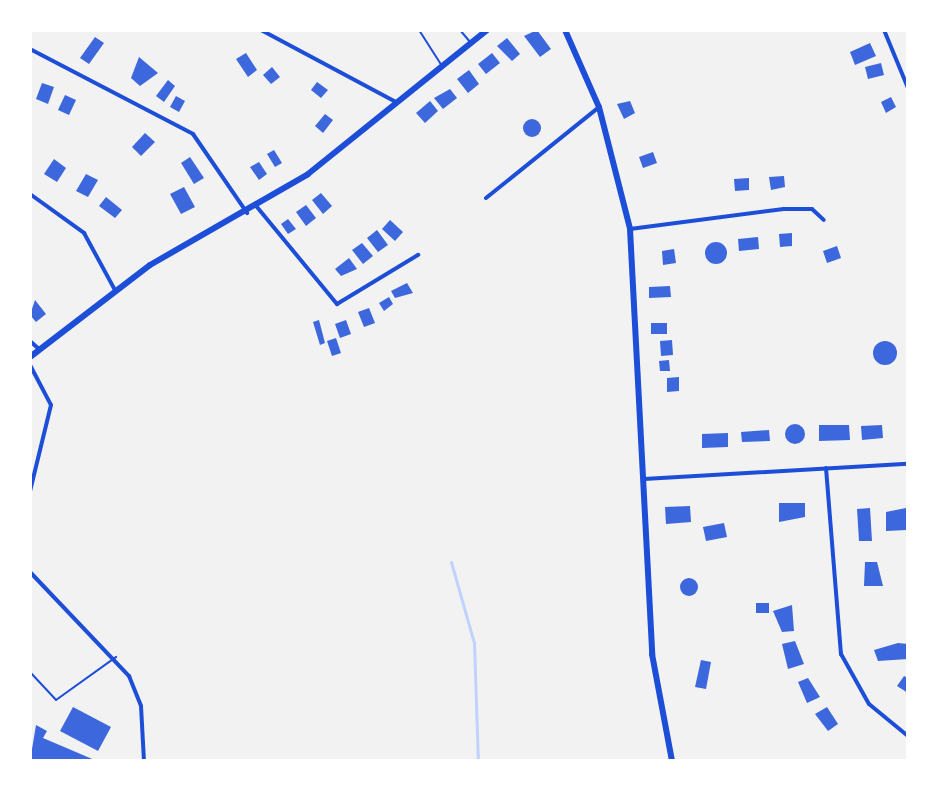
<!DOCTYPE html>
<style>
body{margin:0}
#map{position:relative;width:938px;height:791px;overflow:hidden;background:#f2f2f2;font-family:Jost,sans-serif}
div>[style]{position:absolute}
.stream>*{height:3px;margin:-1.5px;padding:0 1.5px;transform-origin:1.5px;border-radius:1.5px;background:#bfd3fe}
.building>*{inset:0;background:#3d67dc}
.round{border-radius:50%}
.service>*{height:2px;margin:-1px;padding:0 1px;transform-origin:1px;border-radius:1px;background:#1d4ed8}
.minor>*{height:4px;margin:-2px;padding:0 2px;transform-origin:2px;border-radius:2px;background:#1d4ed8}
.tertiary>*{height:6px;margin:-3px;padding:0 3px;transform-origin:3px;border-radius:3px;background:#1d4ed8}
span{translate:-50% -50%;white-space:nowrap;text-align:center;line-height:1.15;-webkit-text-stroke:8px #fff;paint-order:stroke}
.frame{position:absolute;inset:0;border:32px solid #fff;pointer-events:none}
</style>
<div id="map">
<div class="stream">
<div style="left:451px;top:562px;width:84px;rotate:74.1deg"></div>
<div style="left:474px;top:643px;width:118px;rotate:88.1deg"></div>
</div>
<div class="building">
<div style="clip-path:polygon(537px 30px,551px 49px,540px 57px,524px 36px)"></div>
<div style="clip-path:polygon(95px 37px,104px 43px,89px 64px,80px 58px)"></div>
<div style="clip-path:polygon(507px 38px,520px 54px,512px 61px,497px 46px)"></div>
<div style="clip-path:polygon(870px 43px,876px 56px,855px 65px,850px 52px)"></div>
<div style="clip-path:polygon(246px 53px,257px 70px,248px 77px,236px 59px)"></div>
<div style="clip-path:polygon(492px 53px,500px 63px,486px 74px,478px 64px)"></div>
<div style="clip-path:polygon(139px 57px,158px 73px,140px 86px,131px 78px)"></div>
<div style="clip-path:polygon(881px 63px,884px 75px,868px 79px,865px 67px)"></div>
<div style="clip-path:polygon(272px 67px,280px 77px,271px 84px,263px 75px)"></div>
<div style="clip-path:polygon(469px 70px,479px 84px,468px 93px,457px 79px)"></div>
<div style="clip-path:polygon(168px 80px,175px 86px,164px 102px,156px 96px)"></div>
<div style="clip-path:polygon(317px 82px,328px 90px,321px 98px,311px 90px)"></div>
<div style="clip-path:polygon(42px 83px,54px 87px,48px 104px,36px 99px)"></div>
<div style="clip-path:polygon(450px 89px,457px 98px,443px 109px,434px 98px)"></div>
<div style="clip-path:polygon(65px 95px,76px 100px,69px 115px,58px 110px)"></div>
<div style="clip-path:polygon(176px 96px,185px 101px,179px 112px,170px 107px)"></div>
<div style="clip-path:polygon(891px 97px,896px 107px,886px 113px,881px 102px)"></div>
<div style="clip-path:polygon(430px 101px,438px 111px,425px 123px,416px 113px)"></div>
<div style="clip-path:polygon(630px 101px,635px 113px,624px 119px,617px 104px)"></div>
<div style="clip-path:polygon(325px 114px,333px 120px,323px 133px,315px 126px)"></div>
<div class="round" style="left:523px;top:119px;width:18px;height:18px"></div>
<div style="clip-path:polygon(145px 133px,155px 142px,141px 156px,132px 147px)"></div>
<div style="clip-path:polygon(274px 150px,282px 163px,275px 167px,267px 154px)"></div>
<div style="clip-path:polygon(653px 152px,657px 163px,643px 168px,639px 157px)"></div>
<div style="clip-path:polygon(190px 157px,204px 178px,194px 184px,181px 163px)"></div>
<div style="clip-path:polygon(54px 159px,66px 168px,57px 182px,44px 174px)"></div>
<div style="clip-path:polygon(259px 162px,267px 174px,259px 180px,250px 167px)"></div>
<div style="clip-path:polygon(86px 174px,98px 180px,88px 197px,76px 191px)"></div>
<div style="clip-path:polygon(784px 176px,785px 187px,771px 190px,769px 177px)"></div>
<div style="clip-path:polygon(749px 178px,749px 190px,735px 191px,734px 179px)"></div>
<div style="clip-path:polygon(184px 187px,195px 207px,181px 214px,170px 194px)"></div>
<div style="clip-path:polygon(321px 193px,332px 206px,323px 214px,312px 200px)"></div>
<div style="clip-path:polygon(106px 197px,122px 210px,115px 218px,99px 206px)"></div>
<div style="clip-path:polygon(306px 205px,316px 218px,306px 226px,296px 212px)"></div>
<div style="clip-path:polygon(288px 219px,296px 229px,288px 234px,281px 224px)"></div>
<div style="clip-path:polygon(390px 220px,403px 232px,395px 241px,382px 229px)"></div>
<div style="clip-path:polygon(377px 230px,388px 245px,378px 252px,367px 238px)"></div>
<div style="clip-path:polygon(792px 233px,792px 246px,780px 247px,779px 234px)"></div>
<div style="clip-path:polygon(758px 237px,759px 249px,739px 251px,738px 239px)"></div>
<div class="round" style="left:705px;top:242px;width:22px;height:22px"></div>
<div style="clip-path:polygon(362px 243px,373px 256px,363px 264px,352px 250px)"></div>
<div style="clip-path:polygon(837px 246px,841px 258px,827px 263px,823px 251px)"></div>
<div style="clip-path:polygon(674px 249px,676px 263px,663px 265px,662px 251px)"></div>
<div style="clip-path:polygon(349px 258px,357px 269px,341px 276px,335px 269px)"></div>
<div style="clip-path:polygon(407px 283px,413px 293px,395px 298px,391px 291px)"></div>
<div style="clip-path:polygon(670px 286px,671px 297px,649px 298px,649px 287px)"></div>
<div style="clip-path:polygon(389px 297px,393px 304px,384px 311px,379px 303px)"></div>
<div style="clip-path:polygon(35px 300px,46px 314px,36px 322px,30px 315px)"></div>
<div style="clip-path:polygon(369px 308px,375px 323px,364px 327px,358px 312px)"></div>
<div style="clip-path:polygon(319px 320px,325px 343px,320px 345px,313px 322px)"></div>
<div style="clip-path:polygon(346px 320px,351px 334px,340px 338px,335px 324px)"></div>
<div style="clip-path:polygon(651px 323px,667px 323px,667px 334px,651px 334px)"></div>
<div style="clip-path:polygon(336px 338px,341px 353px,332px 356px,327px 341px)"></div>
<div style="clip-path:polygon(672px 340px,673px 355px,661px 356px,660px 341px)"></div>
<div class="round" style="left:873px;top:341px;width:24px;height:24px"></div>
<div style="clip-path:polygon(669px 360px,670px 371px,660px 371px,659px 361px)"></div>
<div style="clip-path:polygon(679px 377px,679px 391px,667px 392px,667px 378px)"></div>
<div class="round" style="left:785px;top:424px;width:20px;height:20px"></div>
<div style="clip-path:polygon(819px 425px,849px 425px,850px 440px,819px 441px)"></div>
<div style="clip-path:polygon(882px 425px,883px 438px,862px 440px,861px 426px)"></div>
<div style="clip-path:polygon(769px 430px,770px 441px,742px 442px,741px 432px)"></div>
<div style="clip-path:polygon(728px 433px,728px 447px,702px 448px,702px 434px)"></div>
<div style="clip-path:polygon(779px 503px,805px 503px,805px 517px,779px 522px)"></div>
<div style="clip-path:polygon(690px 506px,691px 522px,666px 524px,665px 507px)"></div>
<div style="clip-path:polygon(870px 508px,872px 541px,859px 541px,857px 509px)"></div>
<div style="clip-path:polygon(906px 508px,907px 530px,886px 531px,886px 512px)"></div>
<div style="clip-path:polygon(724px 523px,727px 537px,706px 541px,703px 527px)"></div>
<div style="clip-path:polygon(865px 562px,877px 562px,883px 586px,864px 586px)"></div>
<div class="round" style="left:680px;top:578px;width:18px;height:18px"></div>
<div style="clip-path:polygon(756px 603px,769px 603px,769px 613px,756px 613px)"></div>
<div style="clip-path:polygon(792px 605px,794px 631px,782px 632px,773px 611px)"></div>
<div style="clip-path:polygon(795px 641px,804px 664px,788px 669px,782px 644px)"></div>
<div style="clip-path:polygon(898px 643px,908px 644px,908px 659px,878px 661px,874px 650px)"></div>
<div style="clip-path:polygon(701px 660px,711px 662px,706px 689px,695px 687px)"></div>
<div style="clip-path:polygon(904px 676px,908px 678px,908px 693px,897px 686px)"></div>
<div style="clip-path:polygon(808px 678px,820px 697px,807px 703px,798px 682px)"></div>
<div style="clip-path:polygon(73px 707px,111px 727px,98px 751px,60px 731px)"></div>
<div style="clip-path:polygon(827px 707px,838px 724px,828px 731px,815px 714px)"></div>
<div style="clip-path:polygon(36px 725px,47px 731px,43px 738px,97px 761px,30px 761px)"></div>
</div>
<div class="service">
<div style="left:419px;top:30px;width:43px;rotate:57.4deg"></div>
<div style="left:460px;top:30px;width:16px;rotate:50deg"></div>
<div style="left:30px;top:672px;width:38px;rotate:47deg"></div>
<div style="left:56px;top:700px;width:74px;rotate:-35.6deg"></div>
</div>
<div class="minor">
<div style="left:261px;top:30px;width:153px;rotate:28.1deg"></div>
<div style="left:884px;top:30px;width:63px;rotate:67.5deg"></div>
<div style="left:30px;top:49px;width:184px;rotate:27.5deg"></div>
<div style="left:193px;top:134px;width:96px;rotate:55.6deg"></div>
<div style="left:30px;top:194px;width:67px;rotate:35.8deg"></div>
<div style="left:84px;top:233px;width:65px;rotate:61.5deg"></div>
<div style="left:486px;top:198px;width:145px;rotate:-38.8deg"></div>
<div style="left:257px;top:207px;width:126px;rotate:50.5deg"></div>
<div style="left:337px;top:304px;width:95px;rotate:-31.2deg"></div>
<div style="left:630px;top:229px;width:155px;rotate:-7.4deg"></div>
<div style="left:784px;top:209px;width:28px"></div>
<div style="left:812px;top:209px;width:16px;rotate:43deg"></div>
<div style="left:30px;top:341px;width:12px;rotate:42deg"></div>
<div style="left:30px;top:365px;width:45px;rotate:62.3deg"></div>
<div style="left:51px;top:405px;width:89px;rotate:103.7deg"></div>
<div style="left:826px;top:468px;width:187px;rotate:85.4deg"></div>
<div style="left:841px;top:654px;width:57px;rotate:60.8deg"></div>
<div style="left:869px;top:704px;width:50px;rotate:39.4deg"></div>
<div style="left:644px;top:479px;width:264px;rotate:-3.3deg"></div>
<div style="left:30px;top:572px;width:144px;rotate:46.4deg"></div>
<div style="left:129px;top:676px;width:32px;rotate:68deg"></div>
<div style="left:141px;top:706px;width:55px;rotate:86.9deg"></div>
</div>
<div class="tertiary">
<div style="left:565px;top:30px;width:84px;rotate:66.2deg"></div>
<div style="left:599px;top:107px;width:126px;rotate:75.7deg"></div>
<div style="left:630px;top:229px;width:426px;rotate:87deg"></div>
<div style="left:652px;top:654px;width:109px;rotate:79.4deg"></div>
<div style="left:30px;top:357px;width:151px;rotate:-37.5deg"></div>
<div style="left:150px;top:265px;width:182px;rotate:-29.9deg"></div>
<div style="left:308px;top:174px;width:230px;rotate:-38.8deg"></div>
</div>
<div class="frame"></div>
</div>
